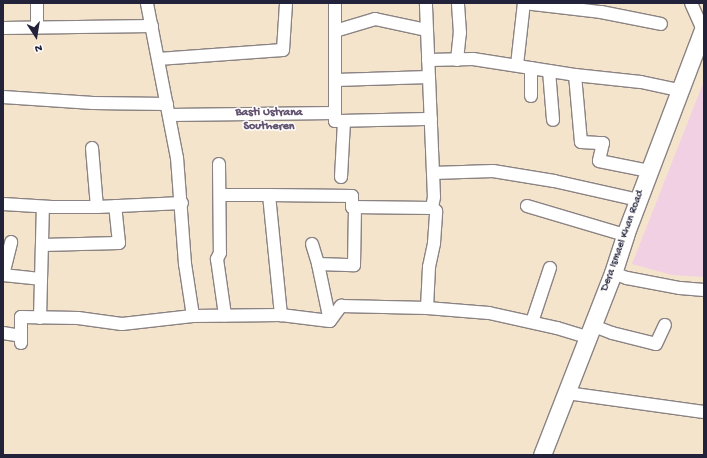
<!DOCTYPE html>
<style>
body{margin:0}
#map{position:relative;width:707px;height:458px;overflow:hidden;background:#f4e4cb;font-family:"Gochi Hand",sans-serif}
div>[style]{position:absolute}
.built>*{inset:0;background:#f1d0e3}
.roads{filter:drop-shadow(1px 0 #8b8383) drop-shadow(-1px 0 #8b8383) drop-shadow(0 1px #8b8383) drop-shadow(0 -1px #8b8383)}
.minor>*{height:12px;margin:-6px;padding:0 6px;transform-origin:6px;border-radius:6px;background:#fff}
.highway>*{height:17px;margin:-8.5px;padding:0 8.5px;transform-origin:8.5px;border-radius:8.5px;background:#fff}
span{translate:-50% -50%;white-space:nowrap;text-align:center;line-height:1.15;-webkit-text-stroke:3px #fff;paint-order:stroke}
.street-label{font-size:11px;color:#22223b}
.neighbourhood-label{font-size:12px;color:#62526f;font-weight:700}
.frame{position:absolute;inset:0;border:4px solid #22223b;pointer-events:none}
.north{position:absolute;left:16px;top:16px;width:40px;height:40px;-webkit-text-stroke:3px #fff;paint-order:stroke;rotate:168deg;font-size:11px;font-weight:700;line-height:16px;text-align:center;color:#22223b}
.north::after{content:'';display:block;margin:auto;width:14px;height:18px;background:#22223b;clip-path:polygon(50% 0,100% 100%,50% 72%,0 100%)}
</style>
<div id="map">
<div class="built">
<div style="clip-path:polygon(704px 81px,704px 277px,672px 275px,632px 264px)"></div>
</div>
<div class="roads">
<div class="minor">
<div style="left:335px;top:3px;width:118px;rotate:90deg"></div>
<div style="left:335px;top:121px;width:96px;rotate:-1.2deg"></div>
<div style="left:524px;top:3px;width:78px;rotate:6.7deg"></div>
<div style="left:601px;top:12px;width:61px;rotate:11.3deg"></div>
<div style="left:691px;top:3px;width:32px;rotate:66deg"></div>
<div style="left:37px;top:27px;width:24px;rotate:-90deg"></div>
<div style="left:3px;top:28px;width:149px;rotate:-0.8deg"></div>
<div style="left:335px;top:31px;width:42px;rotate:-16.7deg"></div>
<div style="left:375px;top:19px;width:52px;rotate:12.2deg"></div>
<div style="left:158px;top:59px;width:125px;rotate:-4.1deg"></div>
<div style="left:283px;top:50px;width:47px;rotate:-86.3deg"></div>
<div style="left:428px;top:60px;width:45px;rotate:-1.3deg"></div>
<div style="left:473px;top:59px;width:103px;rotate:8.9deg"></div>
<div style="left:575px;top:75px;width:66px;rotate:6.1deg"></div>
<div style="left:641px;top:82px;width:40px;rotate:12deg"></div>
<div style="left:457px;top:60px;width:27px;rotate:-84deg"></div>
<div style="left:460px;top:33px;width:30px;rotate:-94deg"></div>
<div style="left:517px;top:65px;width:62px;rotate:-83.6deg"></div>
<div style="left:531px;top:68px;width:28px;rotate:90deg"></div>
<div style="left:549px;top:71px;width:49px;rotate:85.3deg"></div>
<div style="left:575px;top:75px;width:67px;rotate:84.9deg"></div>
<div style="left:581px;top:142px;width:22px;rotate:3deg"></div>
<div style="left:603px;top:143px;width:18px;rotate:103deg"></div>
<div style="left:599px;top:161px;width:51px;rotate:11.3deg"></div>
<div style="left:336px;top:80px;width:93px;rotate:-1.8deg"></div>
<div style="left:3px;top:97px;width:90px;rotate:3.8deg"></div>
<div style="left:93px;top:103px;width:74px;rotate:0.8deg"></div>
<div style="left:169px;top:115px;width:165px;rotate:-0.7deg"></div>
<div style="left:92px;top:148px;width:59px;rotate:85.2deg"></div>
<div style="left:219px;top:164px;width:89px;rotate:89.4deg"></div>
<div style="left:220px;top:253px;width:7px;rotate:117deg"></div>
<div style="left:217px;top:259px;width:57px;rotate:81.9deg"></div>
<div style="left:433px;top:173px;width:60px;rotate:-1.9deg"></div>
<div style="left:493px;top:171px;width:62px;rotate:9.3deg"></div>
<div style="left:554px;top:181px;width:86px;rotate:12.7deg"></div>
<div style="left:341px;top:177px;width:56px;rotate:-86.9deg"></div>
<div style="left:220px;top:195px;width:49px"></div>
<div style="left:269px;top:195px;width:121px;rotate:84.3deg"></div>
<div style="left:269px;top:195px;width:83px;rotate:0.7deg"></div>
<div style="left:352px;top:196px;width:11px;rotate:90deg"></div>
<div style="left:352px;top:207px;width:80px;rotate:0.7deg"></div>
<div style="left:3px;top:204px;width:49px;rotate:3.5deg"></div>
<div style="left:52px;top:207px;width:45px"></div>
<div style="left:97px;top:207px;width:85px;rotate:-2.7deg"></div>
<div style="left:527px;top:206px;width:102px;rotate:16.5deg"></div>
<div style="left:312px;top:244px;width:21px;rotate:73deg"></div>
<div style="left:318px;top:264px;width:58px;rotate:78.1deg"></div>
<div style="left:42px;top:245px;width:77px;rotate:-1.5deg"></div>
<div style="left:119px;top:243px;width:37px;rotate:-96deg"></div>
<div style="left:318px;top:264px;width:36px;rotate:2deg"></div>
<div style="left:354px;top:265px;width:58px;rotate:-89deg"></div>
<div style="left:613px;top:273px;width:15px;rotate:20deg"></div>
<div style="left:627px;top:278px;width:54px;rotate:10.7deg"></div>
<div style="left:680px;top:288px;width:24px;rotate:5deg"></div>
<div style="left:3px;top:275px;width:37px;rotate:6deg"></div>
<div style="left:3px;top:275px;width:34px;rotate:-76deg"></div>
<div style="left:427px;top:308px;width:62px;rotate:4.6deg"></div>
<div style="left:489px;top:313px;width:70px;rotate:12.4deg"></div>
<div style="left:557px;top:328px;width:31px;rotate:17deg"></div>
<div style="left:193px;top:316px;width:88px;rotate:-0.7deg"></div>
<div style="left:281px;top:315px;width:49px;rotate:7deg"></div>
<div style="left:330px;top:321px;width:19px;rotate:-54deg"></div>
<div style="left:341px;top:306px;width:86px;rotate:1.3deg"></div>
<div style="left:427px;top:308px;width:41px;rotate:-87.2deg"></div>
<div style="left:429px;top:267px;width:25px;rotate:-78deg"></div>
<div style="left:434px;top:243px;width:32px;rotate:-86deg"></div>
<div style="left:436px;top:211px;width:5px;rotate:-143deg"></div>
<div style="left:432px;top:208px;width:11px;rotate:-80deg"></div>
<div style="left:434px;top:197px;width:194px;rotate:-92.4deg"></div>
<div style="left:40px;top:318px;width:111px;rotate:-88.5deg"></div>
<div style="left:532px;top:322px;width:57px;rotate:-71.6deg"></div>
<div style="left:599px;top:328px;width:14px;rotate:21deg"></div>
<div style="left:612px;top:333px;width:45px;rotate:14deg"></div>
<div style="left:656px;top:344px;width:21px;rotate:-65deg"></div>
<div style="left:3px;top:333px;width:18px;rotate:9deg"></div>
<div style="left:21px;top:343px;width:26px;rotate:-90deg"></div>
<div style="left:21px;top:317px;width:57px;rotate:1deg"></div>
<div style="left:78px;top:318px;width:44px;rotate:7.8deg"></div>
<div style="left:122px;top:324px;width:71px;rotate:-6.4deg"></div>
<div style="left:193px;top:316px;width:53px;rotate:-98.7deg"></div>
<div style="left:185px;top:264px;width:106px;rotate:-94.3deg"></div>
<div style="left:177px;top:158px;width:158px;rotate:-101deg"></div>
<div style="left:574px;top:394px;width:131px;rotate:7.9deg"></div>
</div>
<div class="highway">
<div style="left:542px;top:455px;width:195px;rotate:-68.7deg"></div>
<div style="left:613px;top:273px;width:40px;rotate:-72deg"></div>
<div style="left:625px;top:235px;width:222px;rotate:-69.2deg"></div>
</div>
</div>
<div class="street-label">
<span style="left:623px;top:241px;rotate:-70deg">Dera Ismael Khan Road</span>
</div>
<div class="neighbourhood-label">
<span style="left:269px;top:121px">Basti Ustrana<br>Southeren</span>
</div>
<div class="frame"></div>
<div class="north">N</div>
</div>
